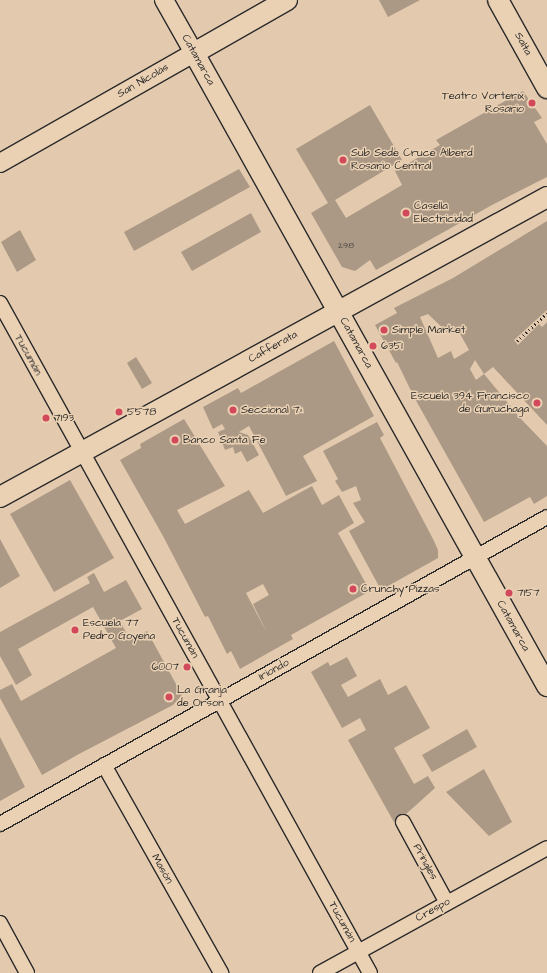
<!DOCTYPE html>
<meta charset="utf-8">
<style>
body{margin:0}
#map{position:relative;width:547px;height:973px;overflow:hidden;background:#e3caae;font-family:"Architects Daughter",sans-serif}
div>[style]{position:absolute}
.building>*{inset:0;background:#ab9985}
.path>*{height:2.5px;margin-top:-1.25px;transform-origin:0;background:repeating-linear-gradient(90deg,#2b2b2b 0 1px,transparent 0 4px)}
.roads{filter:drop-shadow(1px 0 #2b2b2b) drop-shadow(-1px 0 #2b2b2b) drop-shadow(0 1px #2b2b2b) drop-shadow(0 -1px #2b2b2b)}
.minor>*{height:14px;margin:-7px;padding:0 7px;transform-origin:7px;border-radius:7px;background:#ebd1b3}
.tertiary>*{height:18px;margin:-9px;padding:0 9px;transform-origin:9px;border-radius:9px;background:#ebd1b3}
.secondary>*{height:20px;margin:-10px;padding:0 10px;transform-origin:10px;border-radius:10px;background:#ebd1b3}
.dots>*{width:11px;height:11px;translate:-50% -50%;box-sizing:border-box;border:2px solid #ebd1b3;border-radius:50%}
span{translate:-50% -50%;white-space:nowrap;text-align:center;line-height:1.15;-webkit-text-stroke:3px #ebd1b3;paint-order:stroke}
.number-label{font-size:9px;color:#4b4642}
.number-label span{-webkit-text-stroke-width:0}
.street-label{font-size:11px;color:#2b2b2b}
.poi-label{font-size:11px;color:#2b2b2b}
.right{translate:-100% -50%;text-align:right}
.left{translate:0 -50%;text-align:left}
</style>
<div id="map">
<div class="building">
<div style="clip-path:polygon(379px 0,420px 0,388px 17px)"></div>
<div style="clip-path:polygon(523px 91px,542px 118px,534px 122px,547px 144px,547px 177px,492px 205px,376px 270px,370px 260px,355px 271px,342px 267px,311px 213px,328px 203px,296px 149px,370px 105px,402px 160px,335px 200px,346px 218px,402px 185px,395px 171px,440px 145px,436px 140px)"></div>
<div style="clip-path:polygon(239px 169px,250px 187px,134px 251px,124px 232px)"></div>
<div style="clip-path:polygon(251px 213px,261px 232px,192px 271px,181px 252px)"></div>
<div style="clip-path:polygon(evenodd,547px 221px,547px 310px,514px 340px,518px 345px,539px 324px,542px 327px,547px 322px,547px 425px,493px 367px,484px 374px,475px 360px,470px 369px,476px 380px,484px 374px,522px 420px,547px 446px,547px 496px,534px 504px,530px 497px,484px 522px,414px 397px,397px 362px,396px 363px,375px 325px,397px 313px,394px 308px,453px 278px,547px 221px,428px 314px,449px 334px,458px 330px,469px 350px,454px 359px,451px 351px,438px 358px,420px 317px,428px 314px)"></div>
<div style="clip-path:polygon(20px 230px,36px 260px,17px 272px,1px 242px)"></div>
<div style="clip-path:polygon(334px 341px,374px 416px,303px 456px,317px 481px,286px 496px,249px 426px,239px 432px,248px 435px,259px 455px,247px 462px,241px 451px,235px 454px,233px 447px,225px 450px,218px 432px,225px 429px,222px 424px,213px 429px,203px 407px,238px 388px,241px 393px)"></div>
<div style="clip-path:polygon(136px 357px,152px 383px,142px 389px,127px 363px)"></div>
<div style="clip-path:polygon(evenodd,184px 419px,225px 486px,177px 510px,185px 524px,249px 490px,263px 513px,312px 486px,322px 505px,339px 495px,354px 523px,338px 533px,370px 591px,291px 635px,293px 639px,240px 669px,231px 651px,227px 654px,208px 616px,205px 617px,163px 536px,120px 460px,141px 448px,140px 444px,184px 419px,263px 584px,269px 595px,253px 604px,267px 633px,246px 593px,263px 584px)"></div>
<div style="clip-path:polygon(377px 422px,384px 435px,380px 438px,433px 539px,438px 550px,438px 558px,381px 590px,349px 531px,365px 522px,353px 503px,361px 500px,356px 486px,342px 492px,335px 481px,338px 479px,323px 451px)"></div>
<div style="clip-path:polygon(70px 480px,114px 558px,54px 592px,10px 514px)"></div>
<div style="clip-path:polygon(0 539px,20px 576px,0 588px)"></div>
<div style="clip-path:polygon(94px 573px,104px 592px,126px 580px,142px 609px,120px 621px,130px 640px,147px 631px,182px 695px,173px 705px,79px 754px,42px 775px,0 698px,0 690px,12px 684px,21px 701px,116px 648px,93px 607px,18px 649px,32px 675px,16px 685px,0 656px,0 632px,90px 583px,87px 577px)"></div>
<div style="clip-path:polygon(347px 657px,357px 676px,341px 685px,348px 697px,380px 679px,388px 695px,406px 685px,430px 728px,394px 748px,414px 784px,428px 776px,435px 788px,395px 824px,348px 740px,366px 730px,360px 718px,342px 728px,311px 672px,328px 662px,330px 666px)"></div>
<div style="clip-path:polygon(467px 729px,477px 747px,432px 772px,422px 755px)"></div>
<div style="clip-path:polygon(0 737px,25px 787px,0 801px)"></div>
<div style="clip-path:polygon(484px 769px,512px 822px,489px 836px,446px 792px)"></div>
</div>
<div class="path">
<div style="left:517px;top:341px;width:41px;rotate:-43deg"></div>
</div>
<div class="roads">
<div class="minor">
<div style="left:0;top:303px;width:765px;rotate:61.09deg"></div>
<div style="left:104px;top:765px;width:239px;rotate:60.6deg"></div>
<div style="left:403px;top:822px;width:92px;rotate:61.5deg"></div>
<div style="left:0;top:824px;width:627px;rotate:-29.3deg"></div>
<div style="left:0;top:923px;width:57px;rotate:61.6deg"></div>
<div style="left:320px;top:973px;width:259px;rotate:-28.8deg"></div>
</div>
<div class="tertiary">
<div style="left:0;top:163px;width:223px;rotate:-29.6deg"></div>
<div style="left:194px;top:53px;width:61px;rotate:-119.5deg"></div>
</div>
<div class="secondary">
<div style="left:287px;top:0;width:107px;rotate:150.3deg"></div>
<div style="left:194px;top:53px;width:725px;rotate:60.85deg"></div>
<div style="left:498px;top:0;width:101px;rotate:60.9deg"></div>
<div style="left:0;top:497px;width:624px;rotate:-28.74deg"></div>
</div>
</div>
<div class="dots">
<div style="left:532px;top:103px;background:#d1495b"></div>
<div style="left:343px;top:160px;background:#d1495b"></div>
<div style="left:406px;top:213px;background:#d1495b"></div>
<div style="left:384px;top:330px;background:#d1495b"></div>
<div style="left:373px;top:346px;background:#d1495b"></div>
<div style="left:537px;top:403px;background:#d1495b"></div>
<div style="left:233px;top:410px;background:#d1495b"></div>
<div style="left:119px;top:412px;background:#d1495b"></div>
<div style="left:46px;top:418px;background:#d1495b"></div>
<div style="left:175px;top:440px;background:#d1495b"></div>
<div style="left:353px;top:589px;background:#d1495b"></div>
<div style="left:509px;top:593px;background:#d1495b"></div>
<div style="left:75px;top:630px;background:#d1495b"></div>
<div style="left:187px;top:667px;background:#d1495b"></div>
<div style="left:169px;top:697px;background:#d1495b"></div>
</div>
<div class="number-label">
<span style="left:346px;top:246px">298</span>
</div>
<div class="street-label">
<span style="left:523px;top:44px;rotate:61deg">Salta</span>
<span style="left:198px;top:60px;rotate:61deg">Catamarca</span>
<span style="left:143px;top:81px;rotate:-30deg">San Nicolás</span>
<span style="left:356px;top:343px;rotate:61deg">Catamarca</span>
<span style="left:273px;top:347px;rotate:-29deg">Cafferata</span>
<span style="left:28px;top:355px;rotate:61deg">Tucumán</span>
<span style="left:513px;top:626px;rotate:61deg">Catamarca</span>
<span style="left:185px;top:638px;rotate:61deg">Tucumán</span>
<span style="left:274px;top:670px;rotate:-29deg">Iriondo</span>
<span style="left:425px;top:862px;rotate:61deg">Pringles</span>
<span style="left:162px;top:869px;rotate:60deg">Masón</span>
<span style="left:433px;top:910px;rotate:-29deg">Crespo</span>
<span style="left:342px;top:922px;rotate:61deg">Tucumán</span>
</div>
<div class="poi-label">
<span class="right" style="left:524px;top:103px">Teatro Vorterix<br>Rosario</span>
<span class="left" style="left:351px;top:160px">Sub Sede Cruce Alberd<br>Rosario Central</span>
<span class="left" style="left:414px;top:213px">Casella<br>Electricidad</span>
<span class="left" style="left:392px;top:330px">Simple Market</span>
<span class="left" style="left:381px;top:346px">6351</span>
<span class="right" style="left:529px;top:403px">Escuela 394 Francisco<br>de Guruchaga</span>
<span class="left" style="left:241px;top:410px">Seccional 7ª</span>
<span class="left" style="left:127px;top:412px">5578</span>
<span class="left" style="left:54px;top:418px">7193</span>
<span class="left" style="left:183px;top:440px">Banco Santa Fe</span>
<span class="left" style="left:361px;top:589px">Crunchy Pizzas</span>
<span class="left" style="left:517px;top:593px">7157</span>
<span class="left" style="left:83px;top:630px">Escuela 77<br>Pedro Goyena</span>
<span class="right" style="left:179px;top:667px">6007</span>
<span class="left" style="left:177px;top:697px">La Granja<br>de Orson</span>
</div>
</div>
